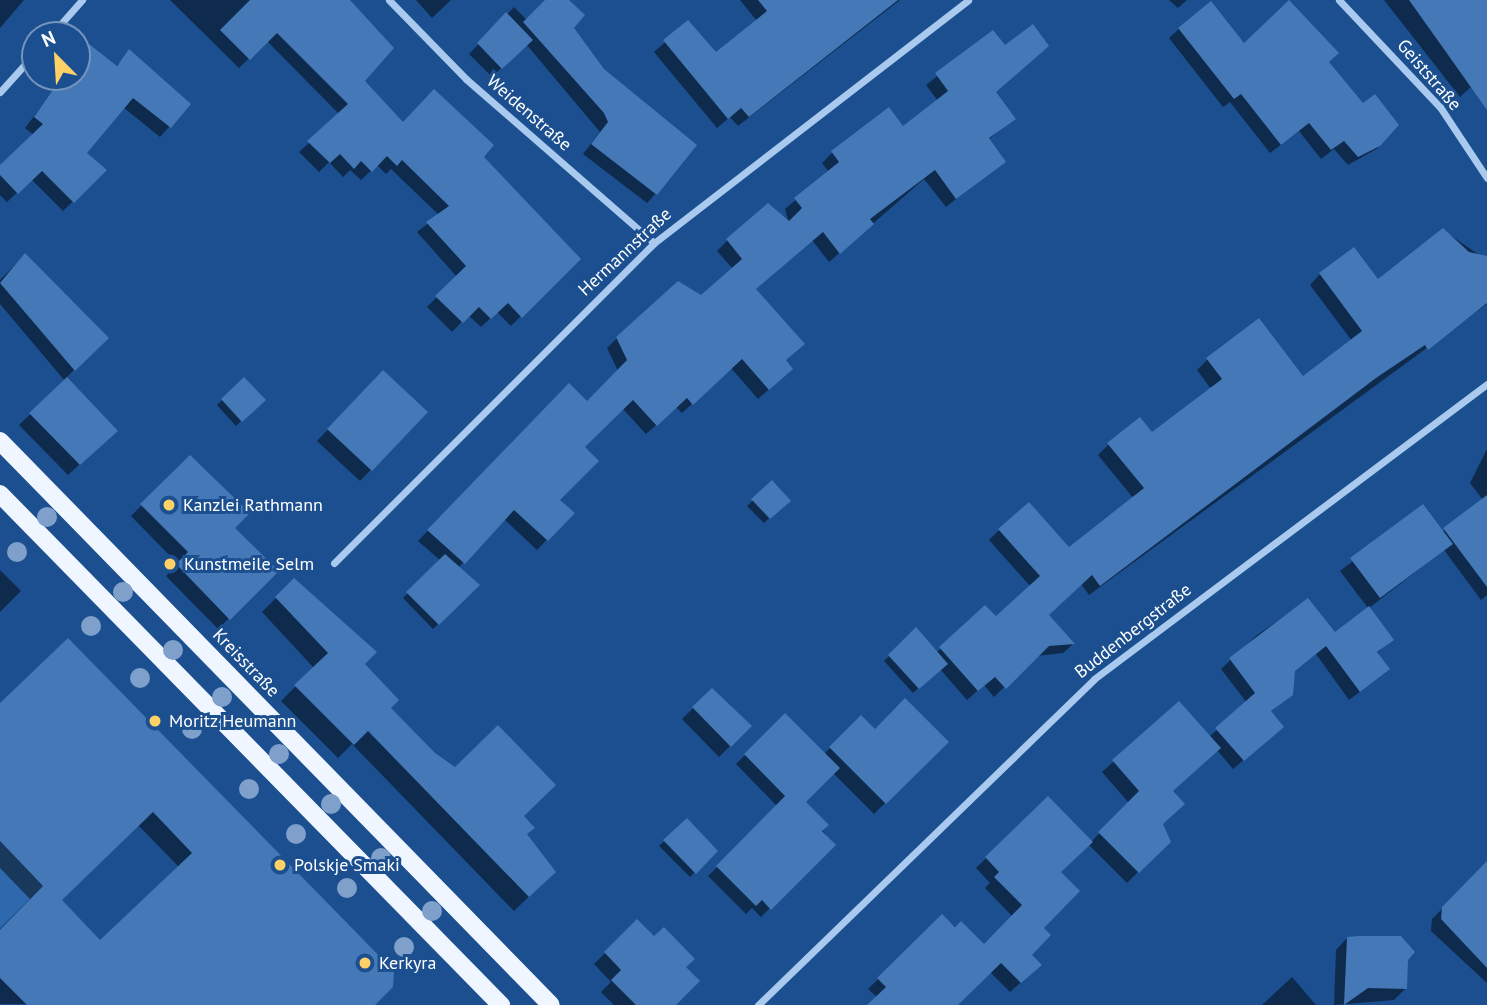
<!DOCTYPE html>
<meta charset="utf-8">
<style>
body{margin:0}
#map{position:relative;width:1487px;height:1005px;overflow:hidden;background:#1b4f8f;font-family:"PT Sans",sans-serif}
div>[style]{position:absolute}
.green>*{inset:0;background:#2e69ad}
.shadow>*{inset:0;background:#0007}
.building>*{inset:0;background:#4478b7}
.minor>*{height:7px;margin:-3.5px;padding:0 3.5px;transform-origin:3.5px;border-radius:3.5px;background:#a9c9ee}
.primary>*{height:18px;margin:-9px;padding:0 9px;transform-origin:9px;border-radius:9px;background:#f0f6ff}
.trees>*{width:20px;height:20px;margin:-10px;border-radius:50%;background:#7ea0ca}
.dots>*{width:19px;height:19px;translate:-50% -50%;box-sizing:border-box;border:4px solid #1b4f8f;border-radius:50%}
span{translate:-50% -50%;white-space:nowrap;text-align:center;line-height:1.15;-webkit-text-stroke:6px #1b4f8f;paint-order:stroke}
.street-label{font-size:18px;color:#fff}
.poi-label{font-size:18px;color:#fff}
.left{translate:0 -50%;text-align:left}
.north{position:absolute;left:21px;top:21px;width:70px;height:70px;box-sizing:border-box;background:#1b4f8f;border:2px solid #7695bc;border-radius:50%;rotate:336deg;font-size:19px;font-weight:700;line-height:28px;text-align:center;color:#fff}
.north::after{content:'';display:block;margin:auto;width:24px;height:32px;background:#ffd166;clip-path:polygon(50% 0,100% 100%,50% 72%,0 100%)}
</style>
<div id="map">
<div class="green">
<div style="clip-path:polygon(0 841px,43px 886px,0 928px)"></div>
</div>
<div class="shadow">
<div style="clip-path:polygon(0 0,24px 0,0 28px)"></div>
<div style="clip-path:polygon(170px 0,348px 0,363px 81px,403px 125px,481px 157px,578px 259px,511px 326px,497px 312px,481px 327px,468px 315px,452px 332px,427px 307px,457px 277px,417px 232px,439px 215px,391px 169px,386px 174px,377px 165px,361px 180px,350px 170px,343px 177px,329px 162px,319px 172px,299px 152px,340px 115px,267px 41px,239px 68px)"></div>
<div style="clip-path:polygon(416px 0,451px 0,432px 18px)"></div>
<div style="clip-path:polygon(548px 0,565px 0,572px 27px,656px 193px,647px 203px,583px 154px,600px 132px,526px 44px,492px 77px,469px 54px,514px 7px,527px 20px)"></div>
<div style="clip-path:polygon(740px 0,900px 0,738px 126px,730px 117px,717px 128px,654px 52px,688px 22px,716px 54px,757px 21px)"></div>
<div style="clip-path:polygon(1169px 0,1187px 0,1178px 8px)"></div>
<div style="clip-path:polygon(1384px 0,1480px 0,1487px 16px,1487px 72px,1460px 97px)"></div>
<div style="clip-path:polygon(1179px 29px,1327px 62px,1363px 106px,1397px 125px,1378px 148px,1348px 165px,1334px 149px,1321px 159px,1299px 131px,1270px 153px,1230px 102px,1223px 107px,1169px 38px)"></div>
<div style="clip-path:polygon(993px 32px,994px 92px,1013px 119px,988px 140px,1003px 161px,946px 207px,924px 179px,829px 262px,812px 240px,755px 289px,784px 361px,781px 379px,758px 399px,731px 368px,682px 413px,676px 407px,646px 434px,622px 408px,583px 447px,558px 500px,572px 513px,537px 550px,504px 519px,458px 568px,478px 585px,433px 629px,403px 598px,441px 561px,418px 541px,559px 395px,587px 403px,618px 371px,607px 348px,617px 338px,701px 297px,733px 269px,717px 251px,727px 241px,768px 206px,789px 223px,785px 209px,829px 172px,822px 163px,832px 153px,903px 129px,938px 101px,926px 85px)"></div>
<div style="clip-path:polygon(129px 52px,189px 104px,160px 137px,123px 107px,84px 153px,105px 170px,63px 211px,31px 179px,7px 202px,0 195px,0 168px,34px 135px,25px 128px,64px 77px,77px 77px,77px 59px,115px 67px)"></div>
<div style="clip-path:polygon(1443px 230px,1482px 257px,1487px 304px,1089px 595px,1081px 584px,1047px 615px,1073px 644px,1063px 653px,1036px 656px,994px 697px,984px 685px,967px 700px,940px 669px,913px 693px,884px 661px,916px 630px,936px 653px,985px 608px,995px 619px,1031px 587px,989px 540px,999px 530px,1069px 549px,1134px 499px,1098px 455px,1109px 444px,1152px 434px,1211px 389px,1197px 370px,1207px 360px,1259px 320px,1303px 378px,1352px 341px,1310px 285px,1320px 274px,1378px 281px)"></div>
<div style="clip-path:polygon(25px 255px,106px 338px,66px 378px,116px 431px,68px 475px,19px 425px,65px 381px,0 304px,0 280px)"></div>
<div style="clip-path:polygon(244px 379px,263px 400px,236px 426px,217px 405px)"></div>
<div style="clip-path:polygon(372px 383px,426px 412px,360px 481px,317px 441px)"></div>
<div style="clip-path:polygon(1487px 449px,1487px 595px,1481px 600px,1444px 550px,1369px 608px,1392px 639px,1376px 654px,1378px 678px,1349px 700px,1316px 654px,1293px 672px,1291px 694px,1270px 712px,1272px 736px,1233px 769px,1217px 750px,1171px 792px,1161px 824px,1169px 841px,1127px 883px,1088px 844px,1059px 872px,1029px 955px,1029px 975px,1010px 992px,990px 972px,957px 1005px,868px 1005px,877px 997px,868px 989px,942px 917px,984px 946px,1013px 917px,985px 888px,990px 883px,976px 868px,1048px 798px,1091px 842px,1129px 803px,1102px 772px,1179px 703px,1209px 737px,1247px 703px,1221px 669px,1257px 635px,1308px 600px,1334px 634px,1368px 608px,1340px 571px,1423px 506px,1442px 532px,1483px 500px,1470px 483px)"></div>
<div style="clip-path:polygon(190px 457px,233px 528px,276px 571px,218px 629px,166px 576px,178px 564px,131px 516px)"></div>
<div style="clip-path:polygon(772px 483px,788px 501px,764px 523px,747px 506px)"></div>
<div style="clip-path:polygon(0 570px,21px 591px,0 612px)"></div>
<div style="clip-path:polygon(294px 580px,363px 664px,389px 708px,434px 754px,522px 816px,526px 835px,554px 872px,514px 911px,352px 744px,338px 758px,281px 701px,314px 668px,262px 612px)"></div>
<div style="clip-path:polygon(evenodd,68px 640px,373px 1005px,0 1004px,0 931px,31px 900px,0 868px,0 706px,68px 640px,138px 825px,179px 867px,100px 942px,60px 900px,138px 825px)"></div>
<div style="clip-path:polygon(712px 690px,750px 726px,719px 757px,682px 719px)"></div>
<div style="clip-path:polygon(785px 715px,824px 754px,861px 717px,875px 731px,946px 742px,874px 814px,833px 773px,803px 802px,833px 845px,761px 917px,752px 908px,746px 914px,708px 876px,778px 807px,736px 764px)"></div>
<div style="clip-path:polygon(687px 820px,716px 851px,690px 877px,659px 846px)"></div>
<div style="clip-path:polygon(1487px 864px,1487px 983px,1431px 931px,1432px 919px)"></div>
<div style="clip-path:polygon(637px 922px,683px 968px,674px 1005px,614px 1005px,601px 992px,611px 982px,594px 964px)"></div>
<div style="clip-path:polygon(1347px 938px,1406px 959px,1405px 989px,1394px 1000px,1334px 1005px,1336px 950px)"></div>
<div style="clip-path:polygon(1292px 977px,1316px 1005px,1262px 1005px)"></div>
</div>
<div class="building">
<div style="clip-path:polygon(250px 0,350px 0,394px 48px,365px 81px,403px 122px,434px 89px,494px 145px,484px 157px,581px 259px,522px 318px,508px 303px,491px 319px,479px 307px,463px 323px,435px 296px,466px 266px,426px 222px,449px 206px,402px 160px,397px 166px,387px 156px,372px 172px,361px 161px,354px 169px,340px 154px,330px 163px,307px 141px,348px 104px,277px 33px,250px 60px,220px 30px)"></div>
<div style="clip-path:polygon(545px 0,569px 0,585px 15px,574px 28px,604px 69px,697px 145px,657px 195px,591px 144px,608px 122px,604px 113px,523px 22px)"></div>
<div style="clip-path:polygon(758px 0,898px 0,749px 117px,741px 108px,728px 119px,663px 40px,688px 20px,716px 52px,767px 11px)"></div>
<div style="clip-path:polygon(1289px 0,1339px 53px,1329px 62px,1363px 103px,1375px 94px,1399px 125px,1380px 146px,1358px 157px,1344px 141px,1331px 150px,1309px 123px,1281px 145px,1241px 94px,1234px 99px,1178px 28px,1211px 1px,1244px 43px)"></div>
<div style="clip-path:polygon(1409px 0,1487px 0,1487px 110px,1446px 52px)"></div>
<div style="clip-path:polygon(506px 12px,533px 40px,502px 69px,477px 43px)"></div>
<div style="clip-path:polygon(1033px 24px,1049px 46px,996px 92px,1016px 119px,989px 138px,1006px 162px,956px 199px,935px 170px,870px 219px,874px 224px,840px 254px,823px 232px,756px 289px,805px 344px,786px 360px,793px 369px,769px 390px,742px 359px,693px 405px,687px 398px,657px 426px,633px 400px,585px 447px,599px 461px,560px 500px,575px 513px,548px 541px,514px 510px,465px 564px,427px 530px,569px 383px,587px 401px,627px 360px,616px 337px,678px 281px,701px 295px,742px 259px,726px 239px,768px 203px,789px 221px,802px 208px,794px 198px,839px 162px,831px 151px,889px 107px,903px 126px,948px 91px,935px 73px,993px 30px,1005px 45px)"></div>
<div style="clip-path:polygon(89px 44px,117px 66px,129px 49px,191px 104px,171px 128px,133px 98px,87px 153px,107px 170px,74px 203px,42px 171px,18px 194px,0 175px,0 165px,43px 124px,34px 117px,62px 77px,77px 77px,77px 59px)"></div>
<div style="clip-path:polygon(1443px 228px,1469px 252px,1487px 256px,1487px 303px,1428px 350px,1425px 345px,1376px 378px,1100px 586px,1092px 575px,1049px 615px,1075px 644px,1049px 646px,1006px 689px,995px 677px,978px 691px,939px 647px,985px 605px,996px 616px,1040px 576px,998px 529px,1029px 502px,1069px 547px,1144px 488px,1107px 443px,1140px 417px,1152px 432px,1222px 379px,1206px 358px,1259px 318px,1303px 376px,1362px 331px,1319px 273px,1354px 247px,1378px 279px)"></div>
<div style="clip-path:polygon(25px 253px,109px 338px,75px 371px,0 283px)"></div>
<div style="clip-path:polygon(383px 370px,428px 412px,372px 471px,327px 429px)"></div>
<div style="clip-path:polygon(67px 377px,118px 431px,80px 465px,29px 413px)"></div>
<div style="clip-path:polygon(244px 377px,266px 400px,242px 422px,221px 399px)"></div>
<div style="clip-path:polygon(190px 455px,250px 513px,235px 528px,279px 571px,230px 620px,176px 564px,188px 552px,140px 504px)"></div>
<div style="clip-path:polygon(772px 480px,791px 501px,770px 519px,751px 499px)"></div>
<div style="clip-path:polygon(1487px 495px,1487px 587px,1443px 528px)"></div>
<div style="clip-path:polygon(1423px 504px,1453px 544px,1380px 598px,1350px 558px)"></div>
<div style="clip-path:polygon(445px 554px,480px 585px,439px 625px,406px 592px)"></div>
<div style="clip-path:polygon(294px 578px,377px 652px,365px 664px,399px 700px,391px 708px,435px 753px,455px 767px,498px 725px,556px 785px,524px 816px,535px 828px,527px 834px,556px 872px,529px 897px,368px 731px,354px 745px,294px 685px,328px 653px,275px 597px)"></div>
<div style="clip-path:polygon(1308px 598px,1335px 632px,1369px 606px,1394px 640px,1377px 652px,1390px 669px,1360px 692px,1326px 646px,1295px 671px,1293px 695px,1271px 711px,1284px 727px,1244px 761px,1215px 728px,1255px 693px,1229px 658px)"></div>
<div style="clip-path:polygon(916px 627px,948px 664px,919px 689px,888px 655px)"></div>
<div style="clip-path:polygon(evenodd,68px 638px,394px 971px,393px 987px,375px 1005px,27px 1005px,0 978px,0 930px,43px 886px,0 841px,0 703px,68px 638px,153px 812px,192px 853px,100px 940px,62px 900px,153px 812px)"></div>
<div style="clip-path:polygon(712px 688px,752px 726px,731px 747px,692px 707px)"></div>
<div style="clip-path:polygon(905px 698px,949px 742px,886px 804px,829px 747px,861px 715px,875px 729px)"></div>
<div style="clip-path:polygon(1179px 701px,1221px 748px,1173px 791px,1185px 804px,1163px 824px,1171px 842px,1139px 873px,1098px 832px,1139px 791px,1112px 760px)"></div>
<div style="clip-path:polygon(785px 713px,840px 768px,806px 802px,829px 825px,822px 831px,836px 845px,771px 910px,762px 900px,756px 906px,716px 866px,785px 796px,744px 754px)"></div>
<div style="clip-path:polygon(1048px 796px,1093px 842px,1061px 872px,1080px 891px,1044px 928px,1051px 935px,1032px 955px,1042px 965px,1021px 983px,1001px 963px,958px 1005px,867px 1005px,886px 987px,877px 978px,942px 914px,955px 927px,961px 921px,984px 944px,1022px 905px,994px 877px,999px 872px,985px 857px)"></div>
<div style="clip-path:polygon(687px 818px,718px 851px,696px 874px,663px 840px)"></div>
<div style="clip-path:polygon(1487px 861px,1487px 968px,1441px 919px,1442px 907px)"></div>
<div style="clip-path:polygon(637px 919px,654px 936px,664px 927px,695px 959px,686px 967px,700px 981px,676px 1005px,636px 1005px,611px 980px,621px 970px,604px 952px)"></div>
<div style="clip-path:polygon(1359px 936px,1401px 936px,1415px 952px,1408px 960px,1407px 989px,1368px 988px,1344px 1005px,1347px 937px)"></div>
</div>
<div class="minor">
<div style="left:389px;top:0;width:110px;rotate:45.7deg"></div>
<div style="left:466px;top:79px;width:249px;rotate:41.1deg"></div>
<div style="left:1339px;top:0;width:147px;rotate:46.7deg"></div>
<div style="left:1440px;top:107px;width:85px;rotate:56.5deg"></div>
<div style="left:51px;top:35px;width:47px;rotate:-48.5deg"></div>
<div style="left:0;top:92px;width:52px;rotate:-48.1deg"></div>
<div style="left:334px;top:563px;width:453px;rotate:-45deg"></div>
<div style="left:654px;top:243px;width:397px;rotate:-37.7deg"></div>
<div style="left:758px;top:1005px;width:468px;rotate:-44.1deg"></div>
<div style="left:1094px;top:679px;width:491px;rotate:-36.9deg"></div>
</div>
<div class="primary">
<div style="left:0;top:441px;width:788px;rotate:45.67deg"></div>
<div style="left:0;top:494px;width:716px;rotate:45.57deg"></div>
</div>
<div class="trees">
<div style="left:47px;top:517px"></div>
<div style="left:17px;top:552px"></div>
<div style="left:123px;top:592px"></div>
<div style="left:91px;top:626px"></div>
<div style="left:173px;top:650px"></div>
<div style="left:140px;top:678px"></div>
<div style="left:222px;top:697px"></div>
<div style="left:192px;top:729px"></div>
<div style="left:279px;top:754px"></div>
<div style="left:249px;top:789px"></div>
<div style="left:331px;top:804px"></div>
<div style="left:296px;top:834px"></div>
<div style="left:381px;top:858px"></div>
<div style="left:347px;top:888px"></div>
<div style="left:432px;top:911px"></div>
<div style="left:404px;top:947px"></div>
</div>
<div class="dots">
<div style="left:169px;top:505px;background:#ffd166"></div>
<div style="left:170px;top:564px;background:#ffd166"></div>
<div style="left:155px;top:721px;background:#ffd166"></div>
<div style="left:280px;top:865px;background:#ffd166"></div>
<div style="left:365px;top:963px;background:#ffd166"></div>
</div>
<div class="street-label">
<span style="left:1429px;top:75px;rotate:49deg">Geiststraße</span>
<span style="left:529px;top:113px;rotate:41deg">Weidenstraße</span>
<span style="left:625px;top:252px;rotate:-43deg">Hermannstraße</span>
<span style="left:1133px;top:631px;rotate:-38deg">Buddenbergstraße</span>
<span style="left:246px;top:663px;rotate:46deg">Kreisstraße</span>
</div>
<div class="poi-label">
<span class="left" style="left:183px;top:505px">Kanzlei Rathmann</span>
<span class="left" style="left:184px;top:564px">Kunstmeile Selm</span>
<span class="left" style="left:169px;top:721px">Moritz Heumann</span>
<span class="left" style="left:294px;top:865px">Polskje Smaki</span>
<span class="left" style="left:379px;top:963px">Kerkyra</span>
</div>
<div class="north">N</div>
</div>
